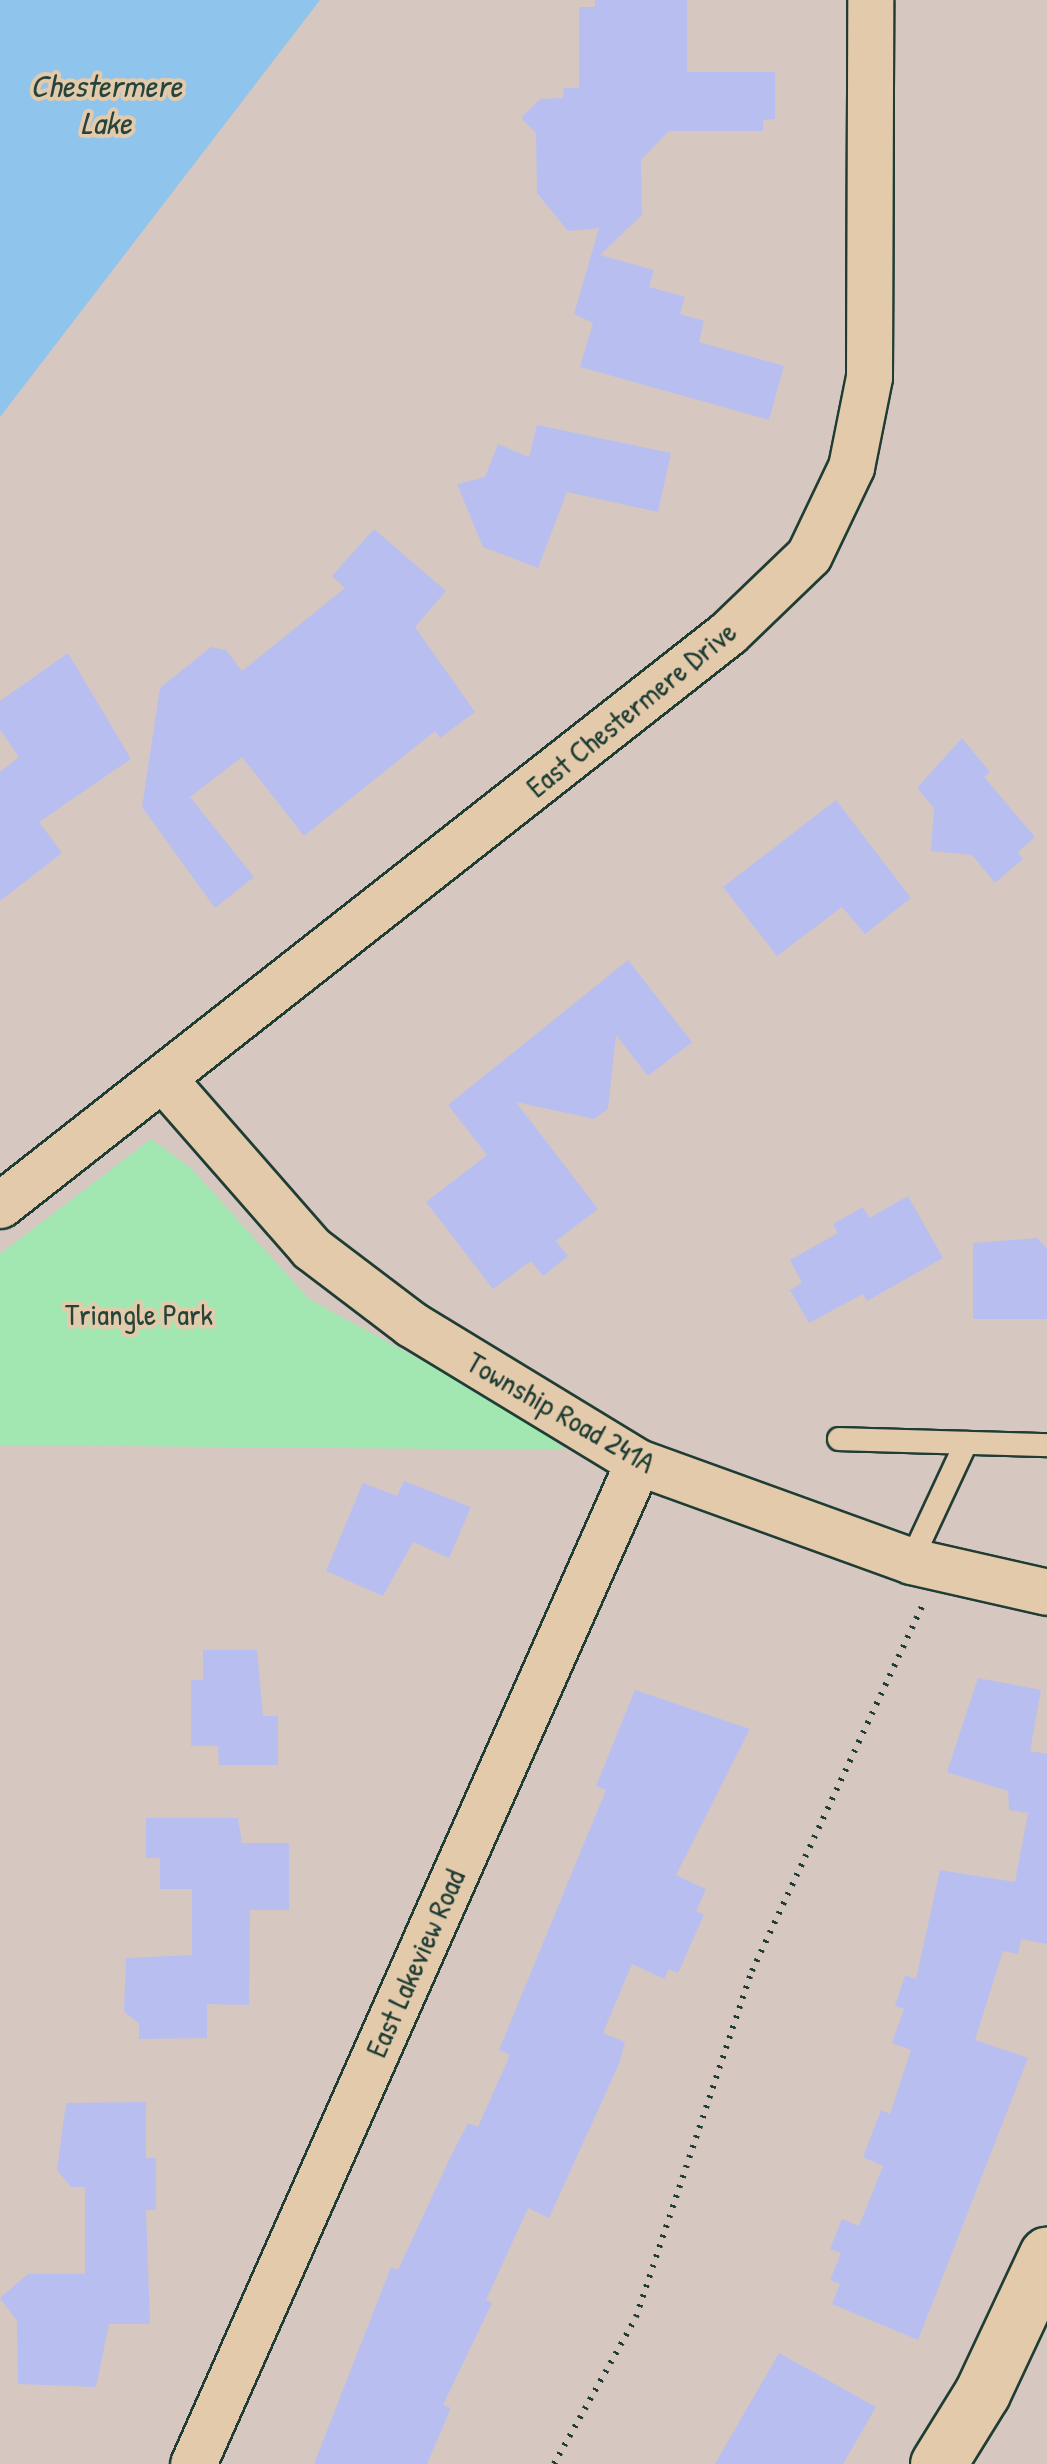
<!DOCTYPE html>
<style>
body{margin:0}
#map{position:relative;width:1047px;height:2464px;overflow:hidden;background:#d6c7c0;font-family:"Patrick Hand",sans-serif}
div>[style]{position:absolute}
.green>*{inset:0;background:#a2e6b2}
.water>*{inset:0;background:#8fc4ec}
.building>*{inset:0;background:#b8bff0}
.path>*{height:6px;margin-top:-3px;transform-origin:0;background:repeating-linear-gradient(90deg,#1f3d34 0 2.5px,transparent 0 10.5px)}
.roads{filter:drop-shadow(2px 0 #1f3d34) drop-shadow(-2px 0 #1f3d34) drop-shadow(0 2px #1f3d34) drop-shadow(0 -2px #1f3d34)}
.service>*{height:22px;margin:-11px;padding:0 11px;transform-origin:11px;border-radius:11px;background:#e3caab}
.minor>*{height:45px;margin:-22.5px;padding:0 22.5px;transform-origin:22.5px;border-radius:22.5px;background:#e3caab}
.tertiary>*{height:55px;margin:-27.5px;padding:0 27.5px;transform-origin:27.5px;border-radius:27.5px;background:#e3caab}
span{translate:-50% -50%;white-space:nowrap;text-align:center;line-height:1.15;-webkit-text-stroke:8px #e3caab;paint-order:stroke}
.street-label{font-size:30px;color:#1f3d34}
.park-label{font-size:30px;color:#26453a}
.water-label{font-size:32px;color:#25443d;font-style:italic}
</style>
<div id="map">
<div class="green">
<div style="clip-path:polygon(151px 1139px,191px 1168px,309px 1299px,527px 1418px,565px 1450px,0 1445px,0 1254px)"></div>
</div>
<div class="water">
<div style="clip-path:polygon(0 0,320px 0,0 417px)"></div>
</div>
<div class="building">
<div style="clip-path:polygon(595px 0,687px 0,687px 72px,775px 72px,775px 119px,763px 120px,763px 131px,669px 131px,641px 160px,642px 215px,600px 255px,654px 270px,649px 287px,685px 297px,680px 314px,704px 321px,699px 342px,784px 366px,769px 420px,580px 367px,593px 323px,574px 314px,599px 228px,568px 231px,537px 193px,536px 133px,521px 118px,540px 99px,563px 98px,564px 88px,579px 88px,579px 7px,595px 7px)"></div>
<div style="clip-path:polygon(537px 425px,671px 453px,658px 512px,567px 492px,538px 568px,483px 547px,457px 484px,485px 477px,498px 444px,529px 457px)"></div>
<div style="clip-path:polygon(374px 529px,446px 591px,415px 627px,475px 712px,440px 738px,435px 731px,304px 836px,242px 757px,190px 797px,254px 877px,215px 908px,142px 807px,160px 688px,211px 647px,226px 650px,242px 671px,345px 588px,332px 576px)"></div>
<div style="clip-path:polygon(68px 653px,131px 759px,39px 822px,62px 853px,0 901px,0 772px,19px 757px,0 730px,0 701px)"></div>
<div style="clip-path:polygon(962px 738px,990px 772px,984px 777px,1035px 837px,1018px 852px,1023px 859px,995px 883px,972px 855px,931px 851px,934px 808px,917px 788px)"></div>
<div style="clip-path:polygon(836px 800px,911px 898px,865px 934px,842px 907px,777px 956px,723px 887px)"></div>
<div style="clip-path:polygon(628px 960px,692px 1042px,648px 1076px,616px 1035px,608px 1109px,594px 1119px,516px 1102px,598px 1209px,556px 1241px,568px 1256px,543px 1276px,531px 1261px,493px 1289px,426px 1202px,487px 1155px,448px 1105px)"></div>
<div style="clip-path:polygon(908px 1196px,943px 1258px,867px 1301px,863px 1294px,809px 1323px,790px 1290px,802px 1283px,790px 1260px,838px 1233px,833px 1224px,863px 1207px,869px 1218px)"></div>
<div style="clip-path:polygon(1037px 1238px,1047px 1249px,1047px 1319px,973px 1319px,973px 1243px)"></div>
<div style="clip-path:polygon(404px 1481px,471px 1507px,449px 1558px,413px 1542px,383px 1596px,326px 1571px,363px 1483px,397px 1496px)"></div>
<div style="clip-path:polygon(203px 1650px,257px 1650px,263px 1716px,278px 1716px,278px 1765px,219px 1765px,218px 1746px,191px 1746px,191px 1680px,203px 1680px)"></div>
<div style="clip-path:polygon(978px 1678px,1041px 1690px,1030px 1751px,1047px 1754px,1047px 1944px,1021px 1939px,1018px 1954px,1003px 1951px,975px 2040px,1028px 2058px,918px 2340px,832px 2304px,840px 2284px,830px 2280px,841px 2253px,830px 2249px,842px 2219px,859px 2226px,883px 2166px,863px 2157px,881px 2110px,890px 2114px,911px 2050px,892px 2043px,904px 2009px,895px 2006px,905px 1975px,916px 1979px,940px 1870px,1015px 1882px,1028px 1813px,1009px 1810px,1008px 1791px,947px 1772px)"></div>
<div style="clip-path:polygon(635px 1690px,750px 1729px,676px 1875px,706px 1889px,696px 1911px,704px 1915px,678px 1973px,669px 1969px,664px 1979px,632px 1964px,603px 2033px,625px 2042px,619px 2064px,549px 2218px,528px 2208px,486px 2300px,492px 2303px,443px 2405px,451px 2408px,427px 2464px,314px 2464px,391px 2267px,398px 2270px,451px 2156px,468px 2123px,478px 2127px,510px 2055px,499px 2050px,606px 1790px,596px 1786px)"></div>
<div style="clip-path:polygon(146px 1818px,238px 1818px,242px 1843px,289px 1843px,289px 1910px,250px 1910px,249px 2005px,207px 2004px,207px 2038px,139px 2039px,139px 2024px,124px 2011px,126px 1958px,192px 1955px,192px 1889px,160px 1889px,160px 1858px,146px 1858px)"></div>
<div style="clip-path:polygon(146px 2102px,146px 2158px,156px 2158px,156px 2210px,146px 2210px,150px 2324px,109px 2324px,96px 2387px,18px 2384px,17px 2321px,0 2298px,28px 2274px,85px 2274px,85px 2187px,71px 2187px,57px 2170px,66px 2103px)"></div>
<div style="clip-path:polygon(779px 2353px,876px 2407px,843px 2464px,715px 2464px)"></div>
</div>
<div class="path">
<div style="left:554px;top:2464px;width:168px;rotate:-60.8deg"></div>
<div style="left:636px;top:2317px;width:365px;rotate:-71.5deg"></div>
<div style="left:752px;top:1971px;width:403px;rotate:-65deg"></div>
</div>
<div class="roads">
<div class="service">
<div style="left:839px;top:1439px;width:208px;rotate:1.7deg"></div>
<div style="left:911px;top:1561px;width:130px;rotate:-65deg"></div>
</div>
<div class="minor">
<div style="left:165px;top:1081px;width:222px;rotate:48.8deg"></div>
<div style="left:311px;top:1248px;width:126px;rotate:37.2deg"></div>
<div style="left:411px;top:1324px;width:266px;rotate:31.3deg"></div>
<div style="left:638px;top:1462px;width:290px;rotate:19.9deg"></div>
<div style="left:911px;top:1561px;width:139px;rotate:12.8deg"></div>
<div style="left:0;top:1205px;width:926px;rotate:-38.16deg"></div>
<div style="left:728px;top:633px;width:112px;rotate:-43.9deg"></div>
<div style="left:809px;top:555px;width:98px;rotate:-64.5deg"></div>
<div style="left:851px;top:467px;width:92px;rotate:-78.7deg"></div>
<div style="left:869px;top:377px;width:377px;rotate:-89.8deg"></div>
<div style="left:193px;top:2464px;width:1096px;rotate:-66.05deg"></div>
</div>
<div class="tertiary">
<div style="left:938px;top:2464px;width:84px;rotate:-58.2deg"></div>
<div style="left:982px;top:2393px;width:153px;rotate:-64.9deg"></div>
</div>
</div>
<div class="street-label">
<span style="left:631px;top:709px;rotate:-39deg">East Chestermere Drive</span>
<span style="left:561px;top:1412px;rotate:30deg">Township Road 241A</span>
<span style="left:415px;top:1963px;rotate:-66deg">East Lakeview Road</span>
</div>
<div class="park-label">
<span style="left:139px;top:1314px">Triangle Park</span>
</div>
<div class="water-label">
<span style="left:106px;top:105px">Chestermere<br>Lake</span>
</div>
</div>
